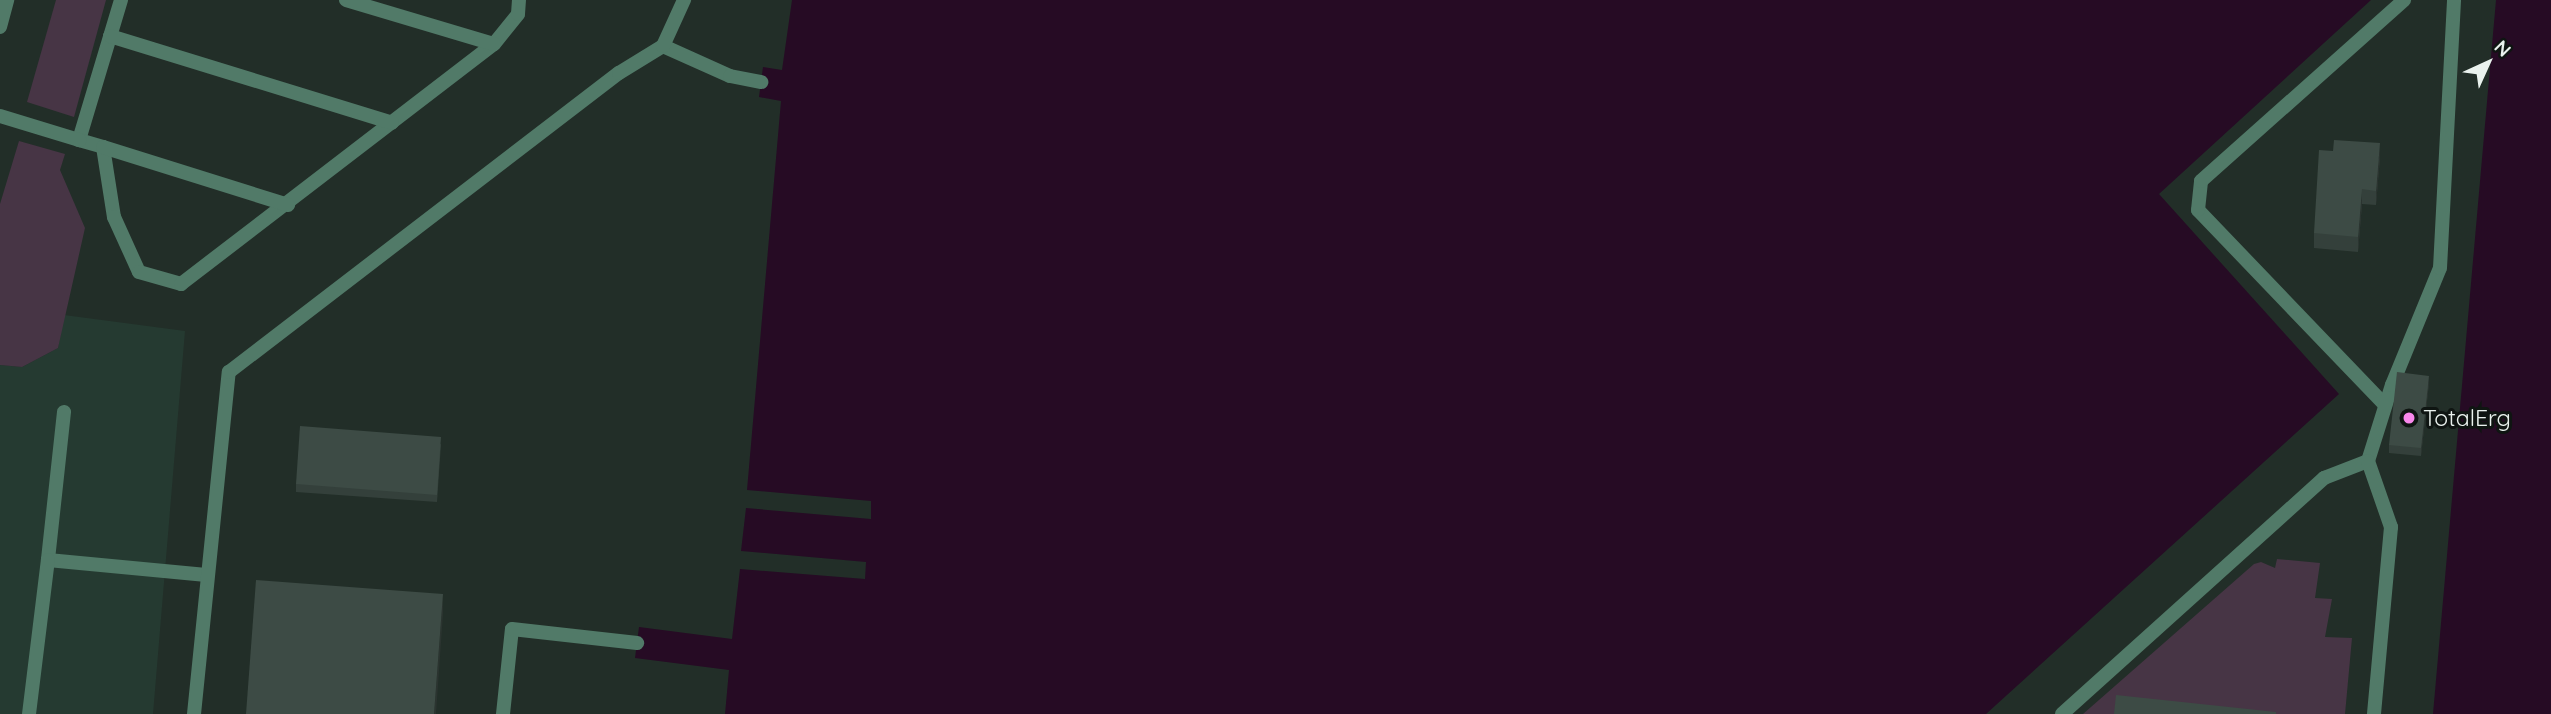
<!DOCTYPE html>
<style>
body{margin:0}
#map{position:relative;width:2551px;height:714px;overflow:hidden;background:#222e28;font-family:Quicksand,sans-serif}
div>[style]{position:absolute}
.built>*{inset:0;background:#253a31}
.green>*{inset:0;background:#473545}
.water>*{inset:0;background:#260b24}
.lane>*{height:14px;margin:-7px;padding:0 7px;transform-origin:7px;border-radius:7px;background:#517a68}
.wall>*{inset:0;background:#34403b}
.shaded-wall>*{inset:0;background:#2b3430}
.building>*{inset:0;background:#3d4b45}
.dots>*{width:19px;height:19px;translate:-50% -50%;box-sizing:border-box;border:4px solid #0f1512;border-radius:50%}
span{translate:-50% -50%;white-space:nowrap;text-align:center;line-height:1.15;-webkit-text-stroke:6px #0f1512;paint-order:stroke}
.poi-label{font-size:23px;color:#eaf2ee}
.left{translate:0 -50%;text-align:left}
.north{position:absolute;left:2453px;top:28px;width:70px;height:70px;-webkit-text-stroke:5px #0f1512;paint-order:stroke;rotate:45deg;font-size:19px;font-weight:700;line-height:28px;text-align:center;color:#eaf2ee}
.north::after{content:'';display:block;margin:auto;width:24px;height:32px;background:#eaf2ee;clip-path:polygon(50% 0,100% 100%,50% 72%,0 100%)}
</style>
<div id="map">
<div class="built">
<div style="clip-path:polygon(64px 315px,185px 331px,153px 714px,0 714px,0 365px,22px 367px,58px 348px)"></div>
</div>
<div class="green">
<div style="clip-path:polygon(56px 0,106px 0,74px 117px,27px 102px)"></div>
<div style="clip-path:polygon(19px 141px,65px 154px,60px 170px,85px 228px,58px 348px,22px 367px,0 365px,0 204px)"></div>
<div style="clip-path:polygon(2277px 559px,2320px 563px,2315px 598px,2332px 599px,2325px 637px,2352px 638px,2345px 714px,2083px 714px,2254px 564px,2261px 562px,2275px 568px)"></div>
</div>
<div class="water">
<div style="clip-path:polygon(792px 0,2371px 0,2159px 194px,2339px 394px,1986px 714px,725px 714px,729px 670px,635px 658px,639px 627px,732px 639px,740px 569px,865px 579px,866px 562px,741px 551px,746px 508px,871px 519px,871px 501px,747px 490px,781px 101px,759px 97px,763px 67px,782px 70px)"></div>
<div style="clip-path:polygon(2496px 0,2551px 0,2551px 714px,2433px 714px)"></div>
</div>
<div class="lane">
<div style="left:121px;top:0;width:146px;rotate:106.7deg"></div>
<div style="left:79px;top:140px;width:25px;rotate:16deg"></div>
<div style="left:103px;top:147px;width:71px;rotate:81.1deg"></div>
<div style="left:114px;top:217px;width:60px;rotate:65.6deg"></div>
<div style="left:139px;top:272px;width:44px;rotate:15.9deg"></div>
<div style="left:181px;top:284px;width:394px;rotate:-37.5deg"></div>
<div style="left:494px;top:44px;width:38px;rotate:-51deg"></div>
<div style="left:518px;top:14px;width:14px;rotate:-86deg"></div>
<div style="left:346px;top:0;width:154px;rotate:16.6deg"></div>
<div style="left:0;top:27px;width:28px;rotate:-75deg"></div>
<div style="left:110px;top:36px;width:295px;rotate:17.1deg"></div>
<div style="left:663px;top:46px;width:73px;rotate:24.1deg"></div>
<div style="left:730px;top:76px;width:32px;rotate:11deg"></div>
<div style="left:0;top:116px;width:83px;rotate:16.9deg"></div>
<div style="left:103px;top:147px;width:194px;rotate:17.4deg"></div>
<div style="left:2385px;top:405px;width:270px;rotate:-133.8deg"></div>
<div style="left:2198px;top:210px;width:29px;rotate:-84deg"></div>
<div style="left:2201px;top:181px;width:272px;rotate:-41.7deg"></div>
<div style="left:64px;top:412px;width:149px;rotate:96.2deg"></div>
<div style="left:48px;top:560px;width:159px;rotate:5.4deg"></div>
<div style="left:2368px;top:461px;width:80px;rotate:-72.5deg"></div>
<div style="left:2392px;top:385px;width:126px;rotate:-67.7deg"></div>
<div style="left:2440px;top:268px;width:268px;rotate:-87deg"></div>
<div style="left:29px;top:714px;width:155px;rotate:-83deg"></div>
<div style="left:194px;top:714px;width:344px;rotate:-84.2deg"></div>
<div style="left:229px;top:372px;width:491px;rotate:-37.5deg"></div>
<div style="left:619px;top:73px;width:52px;rotate:-31.5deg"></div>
<div style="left:663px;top:46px;width:51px;rotate:-65.5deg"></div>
<div style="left:503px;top:714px;width:85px;rotate:-84deg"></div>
<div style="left:512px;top:629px;width:126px;rotate:6.4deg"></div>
<div style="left:2062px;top:714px;width:353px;rotate:-42deg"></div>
<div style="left:2324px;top:478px;width:47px;rotate:-21.1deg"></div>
<div style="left:2368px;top:461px;width:70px;rotate:70.8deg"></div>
<div style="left:2391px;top:527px;width:188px;rotate:95.2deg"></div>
</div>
<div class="wall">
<div style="clip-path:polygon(2380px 157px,2376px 205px,2362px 204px,2358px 252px,2314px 248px,2314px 233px)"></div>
<div style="clip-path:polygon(2429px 383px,2421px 456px,2389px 453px,2389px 445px)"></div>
<div style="clip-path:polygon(441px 444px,437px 502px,296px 492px,296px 484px)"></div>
</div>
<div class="shaded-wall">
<div style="clip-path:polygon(2380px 143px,2380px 157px,2376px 205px,2376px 191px)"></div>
<div style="clip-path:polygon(2362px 189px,2362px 204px,2358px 252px,2358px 237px)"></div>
<div style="clip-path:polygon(2429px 376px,2429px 383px,2421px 456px,2421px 448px)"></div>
<div style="clip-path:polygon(443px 594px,443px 614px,436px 714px,434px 714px)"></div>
</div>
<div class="building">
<div style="clip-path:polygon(2334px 140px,2380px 143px,2376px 191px,2362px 189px,2358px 237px,2314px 233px,2319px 150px,2333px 151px)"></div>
<div style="clip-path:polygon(2397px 372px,2429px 376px,2421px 448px,2389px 445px)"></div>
<div style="clip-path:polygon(300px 426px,441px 437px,437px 495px,296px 484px)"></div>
<div style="clip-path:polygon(256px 580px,443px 594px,434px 714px,246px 714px)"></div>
<div style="clip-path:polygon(2116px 695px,2276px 712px,2276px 714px,2114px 714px)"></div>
</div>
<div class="dots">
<div style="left:2409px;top:418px;background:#f888eb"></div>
</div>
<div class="poi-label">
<span class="left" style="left:2423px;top:418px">TotalErg</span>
</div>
<div class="north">N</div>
</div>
